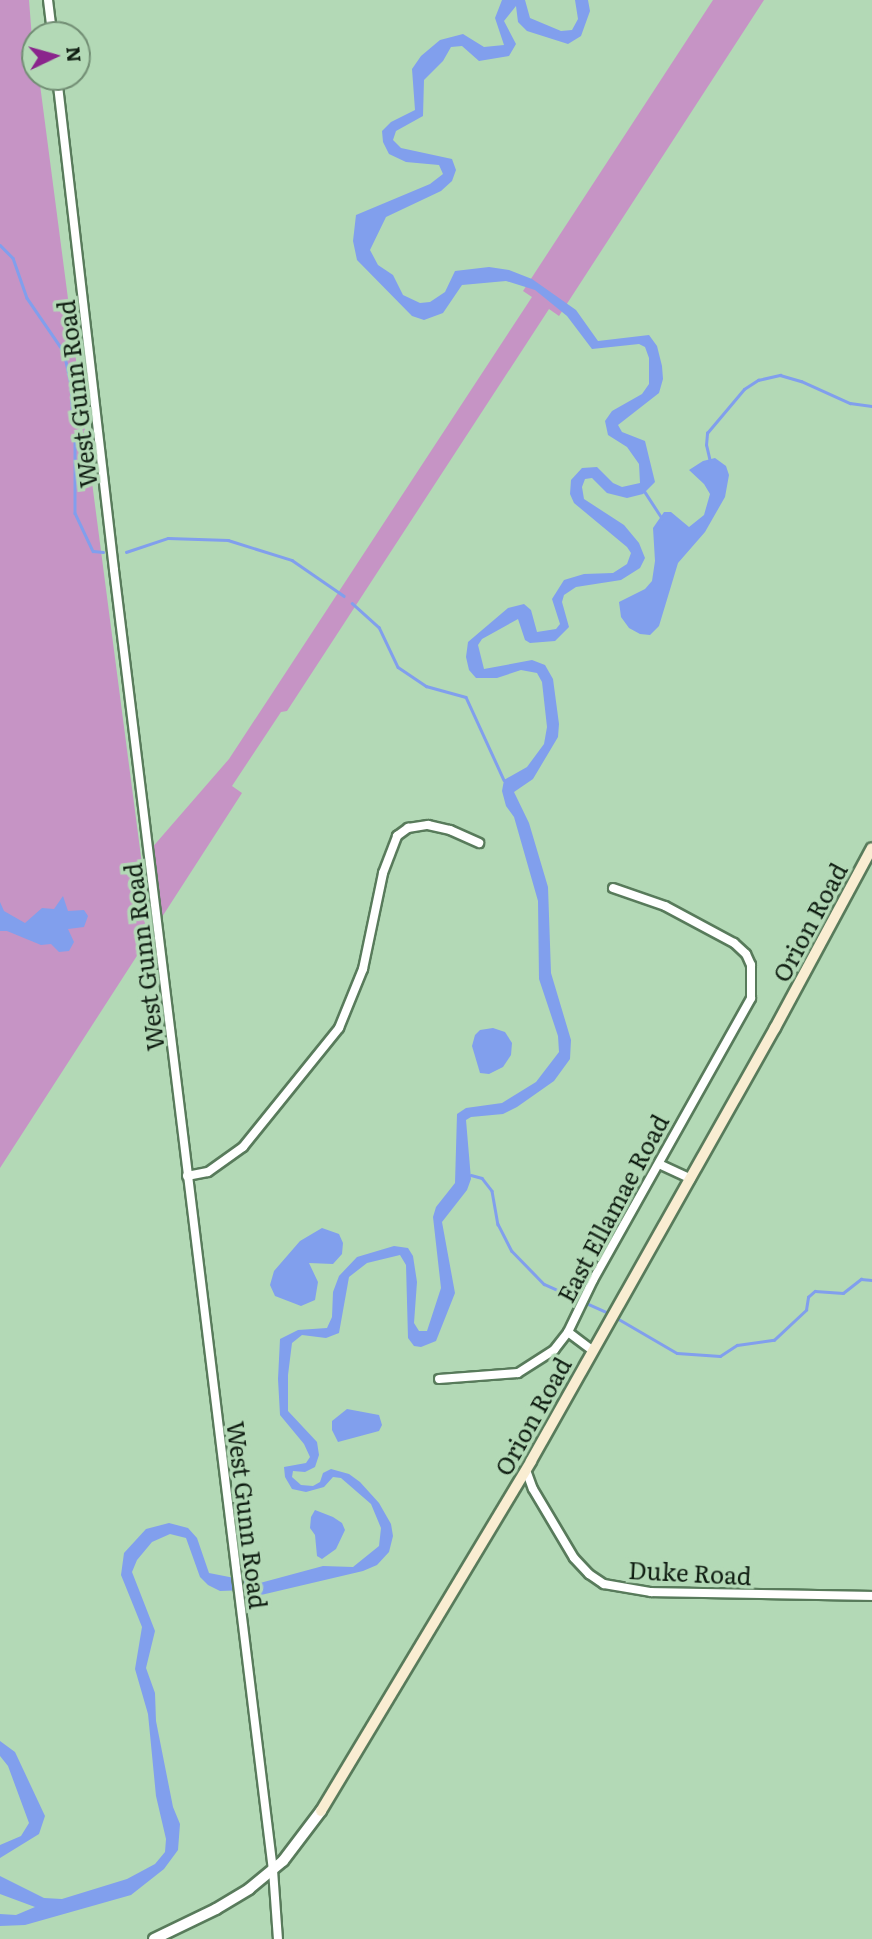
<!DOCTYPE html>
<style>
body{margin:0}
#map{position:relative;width:872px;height:1939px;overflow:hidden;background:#b3d9b6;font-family:Literata,serif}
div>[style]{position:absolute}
.green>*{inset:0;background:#c694c5}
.water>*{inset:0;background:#819fed}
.stream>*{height:2.5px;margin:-1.25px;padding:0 1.25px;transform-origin:1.25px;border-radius:1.25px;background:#819fed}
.roads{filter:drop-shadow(2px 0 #587b5b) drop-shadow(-2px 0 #587b5b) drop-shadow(0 2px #587b5b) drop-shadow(0 -2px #587b5b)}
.minor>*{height:8px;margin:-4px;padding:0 4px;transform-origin:4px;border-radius:4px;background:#fff}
.tertiary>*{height:10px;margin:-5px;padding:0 5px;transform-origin:5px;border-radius:5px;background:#fff}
.secondary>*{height:10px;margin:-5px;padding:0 5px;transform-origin:5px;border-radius:5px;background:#f9edd2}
span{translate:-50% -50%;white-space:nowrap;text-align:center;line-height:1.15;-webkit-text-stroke:7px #b3d9b6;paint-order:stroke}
.street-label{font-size:24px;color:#101e12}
.north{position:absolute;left:21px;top:21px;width:70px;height:70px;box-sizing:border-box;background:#b3d9b6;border:2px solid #728e74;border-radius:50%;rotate:85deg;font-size:19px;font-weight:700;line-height:28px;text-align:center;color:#101e12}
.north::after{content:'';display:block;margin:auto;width:24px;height:32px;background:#8a258c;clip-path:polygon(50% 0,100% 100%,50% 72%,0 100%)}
</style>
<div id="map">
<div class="green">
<div style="clip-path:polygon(0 0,29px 0,35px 77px,39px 77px,143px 872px,152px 859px,150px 850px,229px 759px,532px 297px,523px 291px,713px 0,764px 0,559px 316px,549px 309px,287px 711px,281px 712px,232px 786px,242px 793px,0 1168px)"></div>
</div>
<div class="water">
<div style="clip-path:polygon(502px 0,525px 0,530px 18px,561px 31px,572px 30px,578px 19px,575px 0,588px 0,590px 11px,581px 36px,568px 44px,527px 31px,518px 22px,516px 6px,504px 21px,516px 44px,509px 56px,479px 61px,462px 46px,451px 47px,443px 61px,424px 80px,423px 116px,396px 131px,393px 140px,401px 148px,452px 159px,456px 170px,452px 181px,441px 191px,386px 217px,370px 250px,378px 265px,393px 275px,403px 295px,420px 303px,430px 302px,445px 292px,455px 271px,489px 267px,509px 270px,532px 279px,576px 310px,598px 341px,649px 335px,657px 346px,662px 366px,663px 379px,659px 393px,618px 425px,622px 432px,645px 441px,655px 482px,643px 494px,627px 498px,607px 493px,592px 478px,585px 479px,582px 487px,584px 499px,624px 525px,639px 543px,645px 558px,640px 568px,621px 580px,576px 587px,564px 595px,562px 602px,569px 627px,555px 641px,530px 643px,525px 640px,518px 619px,482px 639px,478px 645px,484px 669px,532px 660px,545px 665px,553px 679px,559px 724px,558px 737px,533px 779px,514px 792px,529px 823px,548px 887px,551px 973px,571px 1040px,570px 1059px,554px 1081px,517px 1107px,503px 1114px,471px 1117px,466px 1120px,471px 1179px,467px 1190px,442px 1222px,455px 1293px,436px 1341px,421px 1347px,414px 1346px,408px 1338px,406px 1265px,400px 1255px,367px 1263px,349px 1277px,339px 1333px,326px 1338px,302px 1335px,292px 1343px,288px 1375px,288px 1411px,317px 1442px,319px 1455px,315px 1467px,305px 1472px,293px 1471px,292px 1477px,301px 1485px,313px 1486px,320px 1482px,323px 1473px,331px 1469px,349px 1474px,360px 1482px,379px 1503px,391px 1524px,393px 1536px,389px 1552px,377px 1565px,363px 1571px,261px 1595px,247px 1590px,220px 1591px,208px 1585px,200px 1577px,186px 1538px,170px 1534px,152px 1542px,137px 1560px,132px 1572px,155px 1631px,146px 1668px,155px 1693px,156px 1721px,173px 1807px,180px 1824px,178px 1850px,164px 1869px,131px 1895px,25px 1925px,0 1926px,0 1914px,16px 1915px,35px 1907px,0 1894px,0 1876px,44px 1898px,62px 1899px,127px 1879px,155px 1864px,165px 1852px,166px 1839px,156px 1796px,148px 1714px,135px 1669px,142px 1627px,121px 1575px,124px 1553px,146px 1529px,169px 1523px,188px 1528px,197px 1538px,209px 1573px,260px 1583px,323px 1566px,353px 1567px,379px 1546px,381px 1528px,371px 1504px,341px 1478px,333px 1477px,324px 1487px,306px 1492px,292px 1489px,285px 1477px,284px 1467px,306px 1463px,310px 1457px,304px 1444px,280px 1415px,278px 1379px,280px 1339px,298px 1330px,327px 1328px,332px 1317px,333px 1292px,339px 1276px,357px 1257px,394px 1246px,408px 1248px,413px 1256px,417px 1282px,414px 1323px,419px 1331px,427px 1331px,441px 1288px,433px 1217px,436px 1207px,455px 1183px,457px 1114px,466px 1108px,502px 1103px,536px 1082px,559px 1052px,558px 1036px,539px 979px,538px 901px,514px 817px,506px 806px,502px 791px,504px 780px,527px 767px,544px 744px,547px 727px,542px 682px,537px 673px,521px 670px,497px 678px,476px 678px,469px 670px,466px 657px,468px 642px,508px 608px,524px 604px,531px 610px,537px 632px,556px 629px,560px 624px,552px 599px,564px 580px,584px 574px,613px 573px,627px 564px,631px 553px,627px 547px,574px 503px,570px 494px,571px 480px,582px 468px,597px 467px,613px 483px,622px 487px,640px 483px,639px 464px,627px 447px,608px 435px,605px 421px,612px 411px,642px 394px,649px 384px,649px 358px,645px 347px,639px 344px,592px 349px,567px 316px,535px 290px,506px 281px,462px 285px,443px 313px,424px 320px,412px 316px,357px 260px,353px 241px,356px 215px,430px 184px,443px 174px,439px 165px,406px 162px,389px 154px,383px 142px,382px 131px,391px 122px,415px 110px,412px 69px,421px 56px,440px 40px,463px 34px,484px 47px,504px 45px,495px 18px)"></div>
<div style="clip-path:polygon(715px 458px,726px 466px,729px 475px,725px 497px,705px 532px,678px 563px,659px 626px,650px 635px,640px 634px,629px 628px,621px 617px,619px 602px,645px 589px,652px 581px,655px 561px,653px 528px,664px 512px,671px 512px,689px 527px,704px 515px,710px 494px,704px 484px,689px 470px,703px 461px)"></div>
<div style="clip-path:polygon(63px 896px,68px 911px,84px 910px,88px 916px,84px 927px,68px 929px,74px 942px,69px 951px,59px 952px,51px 944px,41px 945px,7px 931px,0 931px,0 902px,4px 911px,25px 923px,42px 908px,54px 909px)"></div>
<div style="clip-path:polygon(493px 1028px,505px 1032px,512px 1043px,511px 1055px,503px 1067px,489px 1074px,480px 1073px,472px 1046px,475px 1035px,480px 1030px)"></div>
<div style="clip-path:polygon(322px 1228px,339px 1234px,343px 1243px,342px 1254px,333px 1264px,309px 1263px,318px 1282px,315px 1300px,301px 1306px,275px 1296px,270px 1285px,274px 1271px,300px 1241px)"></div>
<div style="clip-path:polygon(347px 1409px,379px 1415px,382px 1425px,379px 1431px,338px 1442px,332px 1430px,332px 1421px)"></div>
<div style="clip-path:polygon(315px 1510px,333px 1517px,342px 1523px,345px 1530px,336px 1549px,322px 1559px,317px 1556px,315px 1535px,310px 1528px,311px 1517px)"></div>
<div style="clip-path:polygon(0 1741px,15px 1752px,45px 1816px,39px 1834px,0 1858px,0 1845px,21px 1836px,29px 1823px,8px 1766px,0 1756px)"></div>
</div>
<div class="stream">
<div style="left:0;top:245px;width:18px;rotate:45deg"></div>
<div style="left:13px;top:258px;width:42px;rotate:70.7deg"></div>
<div style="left:27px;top:298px;width:65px;rotate:55.6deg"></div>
<div style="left:64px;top:352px;width:34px;rotate:78deg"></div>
<div style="left:71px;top:385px;width:36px;rotate:87deg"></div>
<div style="left:75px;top:437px;width:76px;rotate:90deg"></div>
<div style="left:75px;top:513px;width:42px;rotate:64.7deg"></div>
<div style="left:93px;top:551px;width:10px;rotate:6deg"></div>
<div style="left:710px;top:462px;width:17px;rotate:-103deg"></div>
<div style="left:706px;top:445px;width:12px;rotate:-85deg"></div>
<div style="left:707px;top:433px;width:57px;rotate:-49.9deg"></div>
<div style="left:744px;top:389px;width:17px;rotate:-33deg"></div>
<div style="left:758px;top:380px;width:23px;rotate:-13deg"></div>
<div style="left:780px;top:375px;width:22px;rotate:16deg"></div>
<div style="left:801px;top:381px;width:54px;rotate:24.2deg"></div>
<div style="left:850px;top:403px;width:22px;rotate:8deg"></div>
<div style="left:645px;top:492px;width:31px;rotate:57deg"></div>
<div style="left:126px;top:552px;width:44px;rotate:-18.4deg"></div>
<div style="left:168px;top:538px;width:60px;rotate:1.9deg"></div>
<div style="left:228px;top:540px;width:67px;rotate:17.4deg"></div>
<div style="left:292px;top:560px;width:63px;rotate:34.7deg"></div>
<div style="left:352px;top:603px;width:36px;rotate:42deg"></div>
<div style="left:379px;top:627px;width:44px;rotate:64.6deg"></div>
<div style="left:398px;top:667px;width:34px;rotate:34deg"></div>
<div style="left:426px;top:686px;width:41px;rotate:15.4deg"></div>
<div style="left:466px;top:697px;width:91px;rotate:65.4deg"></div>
<div style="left:471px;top:1175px;width:11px;rotate:15deg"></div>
<div style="left:482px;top:1178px;width:16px;rotate:52deg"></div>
<div style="left:492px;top:1191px;width:34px;rotate:80deg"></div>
<div style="left:498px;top:1224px;width:30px;rotate:63deg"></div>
<div style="left:512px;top:1251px;width:46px;rotate:45.9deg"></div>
<div style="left:544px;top:1284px;width:39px;rotate:24deg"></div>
<div style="left:586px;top:1303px;width:27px;rotate:24deg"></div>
<div style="left:617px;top:1318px;width:69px;rotate:30.3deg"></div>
<div style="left:677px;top:1353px;width:43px;rotate:4deg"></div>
<div style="left:720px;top:1356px;width:20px;rotate:-33deg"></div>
<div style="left:737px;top:1345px;width:37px;rotate:-8deg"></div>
<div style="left:774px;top:1340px;width:44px;rotate:-43.2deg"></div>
<div style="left:806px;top:1310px;width:13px;rotate:-81deg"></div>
<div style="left:808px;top:1297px;width:9px;rotate:-41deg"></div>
<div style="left:815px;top:1291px;width:28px;rotate:4deg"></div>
<div style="left:843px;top:1293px;width:23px;rotate:-38deg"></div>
<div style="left:861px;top:1279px;width:11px;rotate:5deg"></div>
</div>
<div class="roads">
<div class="minor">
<div style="left:48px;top:0;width:35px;rotate:83deg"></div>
<div style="left:57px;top:77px;width:496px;rotate:83.4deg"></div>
<div style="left:114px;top:570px;width:1310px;rotate:83.03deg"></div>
<div style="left:273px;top:1870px;width:69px;rotate:85.9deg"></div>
<div style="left:659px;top:1164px;width:35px;rotate:25deg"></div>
<div style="left:187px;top:1176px;width:21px;rotate:-11deg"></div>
<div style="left:208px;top:1172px;width:43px;rotate:-35.5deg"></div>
<div style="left:243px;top:1147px;width:153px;rotate:-51.1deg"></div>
<div style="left:339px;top:1028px;width:64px;rotate:-67.9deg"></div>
<div style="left:363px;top:969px;width:98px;rotate:-78.2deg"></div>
<div style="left:383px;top:873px;width:40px;rotate:-69deg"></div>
<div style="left:397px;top:836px;width:14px;rotate:-36deg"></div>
<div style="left:408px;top:828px;width:20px;rotate:-9deg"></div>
<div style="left:428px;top:825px;width:23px;rotate:13deg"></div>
<div style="left:450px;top:830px;width:32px;rotate:24deg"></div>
<div style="left:568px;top:1332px;width:31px;rotate:37deg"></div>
<div style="left:439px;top:1379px;width:79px;rotate:-4.3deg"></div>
<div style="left:518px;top:1373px;width:43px;rotate:-32.6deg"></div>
<div style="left:554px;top:1350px;width:23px;rotate:-52deg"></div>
<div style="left:568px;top:1332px;width:58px;rotate:-64.3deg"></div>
<div style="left:593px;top:1280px;width:323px;rotate:-60.7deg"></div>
<div style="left:751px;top:998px;width:33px;rotate:-90deg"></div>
<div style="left:751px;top:965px;width:12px;rotate:-114deg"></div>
<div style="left:746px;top:954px;width:16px;rotate:-137deg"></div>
<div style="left:734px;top:943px;width:78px;rotate:-151.8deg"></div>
<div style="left:665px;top:906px;width:55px;rotate:-160.9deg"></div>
<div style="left:526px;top:1470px;width:20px;rotate:70deg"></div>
<div style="left:533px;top:1489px;width:80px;rotate:59.3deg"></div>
<div style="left:574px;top:1558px;width:22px;rotate:47deg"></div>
<div style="left:589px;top:1574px;width:18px;rotate:34deg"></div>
<div style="left:604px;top:1584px;width:48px;rotate:9.7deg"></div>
<div style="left:651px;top:1592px;width:221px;rotate:1deg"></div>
</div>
<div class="tertiary">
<div style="left:154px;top:1939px;width:69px;rotate:-25.8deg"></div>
<div style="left:216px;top:1909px;width:39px;rotate:-31deg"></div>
<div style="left:249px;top:1889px;width:44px;rotate:-39.5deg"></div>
<div style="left:283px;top:1861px;width:63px;rotate:-52.8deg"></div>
</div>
<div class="secondary">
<div style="left:321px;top:1811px;width:408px;rotate:-59deg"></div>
<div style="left:531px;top:1461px;width:497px;rotate:-60.6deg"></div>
<div style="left:775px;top:1028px;width:204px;rotate:-61.7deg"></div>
</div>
</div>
<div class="street-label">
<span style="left:76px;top:394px;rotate:-97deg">West Gunn Road</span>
<span style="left:809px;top:922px;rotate:-62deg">Orion Road</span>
<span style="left:143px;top:957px;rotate:-97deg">West Gunn Road</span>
<span style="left:612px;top:1208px;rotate:-62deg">East Ellamae Road</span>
<span style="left:532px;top:1416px;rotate:-61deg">Orion Road</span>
<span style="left:248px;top:1515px;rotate:83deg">West Gunn Road</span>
<span style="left:690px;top:1572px;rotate:3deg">Duke Road</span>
</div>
<div class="north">N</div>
</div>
